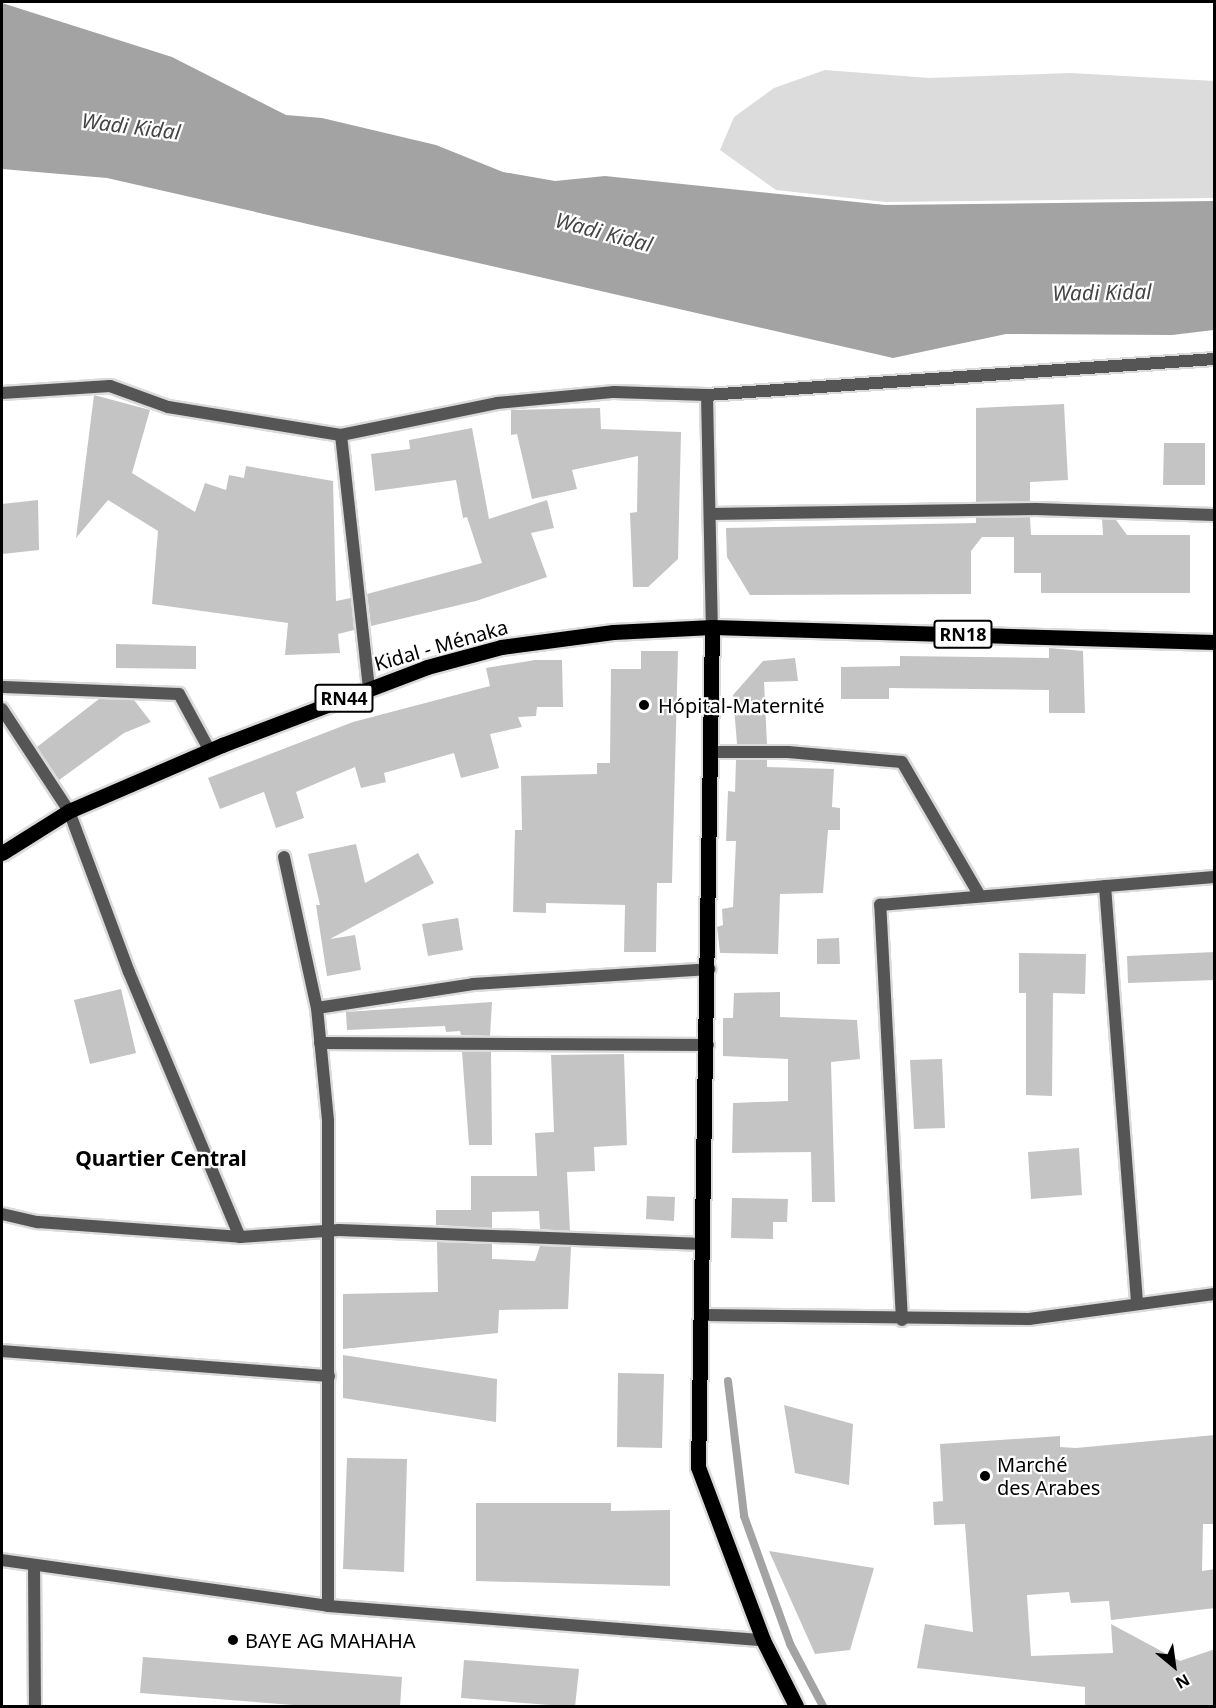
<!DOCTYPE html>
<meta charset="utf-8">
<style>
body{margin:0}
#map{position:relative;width:1216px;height:1708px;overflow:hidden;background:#fff;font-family:"Noto Sans",sans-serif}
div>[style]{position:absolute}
.green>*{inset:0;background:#dcdcdc}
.water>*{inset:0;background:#a3a3a3}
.stream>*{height:8px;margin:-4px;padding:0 4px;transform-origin:4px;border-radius:4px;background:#a3a3a3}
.building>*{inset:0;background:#c4c4c4}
.roads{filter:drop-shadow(2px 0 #dbdbdb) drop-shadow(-2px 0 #dbdbdb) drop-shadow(0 2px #dbdbdb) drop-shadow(0 -2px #dbdbdb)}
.minor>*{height:12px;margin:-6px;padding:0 6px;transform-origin:6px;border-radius:6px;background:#555}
.primary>*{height:15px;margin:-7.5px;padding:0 7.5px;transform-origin:7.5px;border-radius:7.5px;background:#000}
.dots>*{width:16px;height:16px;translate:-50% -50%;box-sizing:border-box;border:3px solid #fff;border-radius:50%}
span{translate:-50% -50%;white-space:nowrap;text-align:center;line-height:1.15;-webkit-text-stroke:4.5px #fff;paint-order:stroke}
.shield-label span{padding:2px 4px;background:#fff;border:2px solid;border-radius:4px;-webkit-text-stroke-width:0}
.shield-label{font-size:18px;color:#000;font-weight:700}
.street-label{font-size:20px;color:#000}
.poi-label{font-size:20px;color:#000}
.left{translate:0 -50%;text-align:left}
.water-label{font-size:21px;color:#444;font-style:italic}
.neighbourhood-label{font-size:21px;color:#000;font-weight:700}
.frame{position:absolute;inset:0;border:3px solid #000;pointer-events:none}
.north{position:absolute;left:1144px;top:1636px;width:60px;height:60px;-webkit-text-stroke:4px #fff;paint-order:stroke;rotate:151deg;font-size:16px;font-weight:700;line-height:24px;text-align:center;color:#000}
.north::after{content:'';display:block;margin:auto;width:21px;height:27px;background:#000;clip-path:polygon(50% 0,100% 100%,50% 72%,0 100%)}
</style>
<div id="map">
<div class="green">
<div style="clip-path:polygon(825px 70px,929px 78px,1070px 73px,1214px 81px,1214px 198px,886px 202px,776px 190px,720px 150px,734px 117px,774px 88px)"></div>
</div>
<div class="water">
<div style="clip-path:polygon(2px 3px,172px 57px,286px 115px,322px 118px,436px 145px,503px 172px,555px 181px,605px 176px,885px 205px,1214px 201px,1214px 330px,1172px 335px,1006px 334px,893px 358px,107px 178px,2px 169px)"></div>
</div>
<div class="stream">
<div style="left:728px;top:1381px;width:136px;rotate:83.2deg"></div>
<div style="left:744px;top:1516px;width:136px;rotate:70.2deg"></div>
<div style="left:790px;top:1644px;width:70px;rotate:62deg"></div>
</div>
<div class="building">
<div style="clip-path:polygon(94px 395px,150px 410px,132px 473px,195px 512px,205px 483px,226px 490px,229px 475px,244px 478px,246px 466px,333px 481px,336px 601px,351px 598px,354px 630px,338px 634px,340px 653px,285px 655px,288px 623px,152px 604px,158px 531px,108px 500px,76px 538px)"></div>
<div style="clip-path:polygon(1064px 404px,1068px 480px,1030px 482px,1030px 501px,976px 502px,976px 408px)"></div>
<div style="clip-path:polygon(600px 408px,601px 429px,681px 432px,678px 559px,648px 587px,633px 587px,630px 513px,637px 512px,638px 456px,572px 470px,577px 489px,532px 499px,517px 434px,511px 435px,511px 410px)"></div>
<div style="clip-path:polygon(472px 428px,489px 519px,547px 500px,554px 528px,531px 533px,547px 577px,476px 601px,371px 626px,367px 594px,482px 563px,467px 517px,463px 518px,456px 480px,375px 491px,371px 454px,410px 449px,409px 440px)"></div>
<div style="clip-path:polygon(1164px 443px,1205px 443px,1205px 485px,1163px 485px)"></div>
<div style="clip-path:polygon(38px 500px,39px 550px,2px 554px,2px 504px)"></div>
<div style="clip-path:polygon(1030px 517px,1031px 535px,1103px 535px,1102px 519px,1116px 520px,1127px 535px,1190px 535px,1190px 593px,1041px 593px,1041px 573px,1014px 573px,1014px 537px,982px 537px,971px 551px,971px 594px,750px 595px,727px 557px,726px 528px,976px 523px,976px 518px)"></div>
<div style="clip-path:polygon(116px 644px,196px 646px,196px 669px,116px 668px)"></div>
<div style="clip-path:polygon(1049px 648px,1083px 651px,1085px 713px,1049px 713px,1049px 690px,889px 688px,889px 699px,841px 699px,841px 667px,900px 666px,900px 656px,1049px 658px)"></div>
<div style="clip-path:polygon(641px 651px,678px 651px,672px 883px,657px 883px,656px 952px,624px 952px,625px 905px,546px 903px,546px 913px,513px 912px,515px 830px,522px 830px,521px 776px,597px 774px,597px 763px,610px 763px,611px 669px,641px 669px)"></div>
<div style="clip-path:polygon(795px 658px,798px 681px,764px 682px,767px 744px,737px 744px,733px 695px,763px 661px)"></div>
<div style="clip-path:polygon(535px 660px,562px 660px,563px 707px,537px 707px,536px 716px,518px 717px,522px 727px,490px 734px,499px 768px,461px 778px,454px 753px,384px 773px,386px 782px,361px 788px,355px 767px,296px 792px,304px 818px,276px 828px,264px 792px,220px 809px,208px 778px,353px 722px,490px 686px,486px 668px)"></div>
<div style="clip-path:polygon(99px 699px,134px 700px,151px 722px,124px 733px,59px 780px,37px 747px)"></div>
<div style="clip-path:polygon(736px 760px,767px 760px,767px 767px,834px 769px,832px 807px,840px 808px,840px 830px,828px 830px,823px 893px,780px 894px,778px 954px,720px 953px,717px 927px,723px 925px,722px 909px,733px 907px,736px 841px,726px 841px,728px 791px,735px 792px)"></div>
<div style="clip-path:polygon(356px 844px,365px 883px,418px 853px,434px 883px,330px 939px,355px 935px,361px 970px,327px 976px,316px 905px,320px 905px,308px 854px)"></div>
<div style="clip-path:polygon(458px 918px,463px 950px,428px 956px,422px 924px)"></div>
<div style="clip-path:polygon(839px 938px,840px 964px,817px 964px,817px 939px)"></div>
<div style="clip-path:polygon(1215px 952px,1215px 980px,1128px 983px,1127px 956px)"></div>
<div style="clip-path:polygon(1019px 953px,1086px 954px,1085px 994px,1053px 993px,1052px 1096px,1026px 1095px,1026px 993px,1019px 993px)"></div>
<div style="clip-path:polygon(121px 989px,136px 1053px,90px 1064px,74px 1000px)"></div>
<div style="clip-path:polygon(780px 992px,780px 1017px,857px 1020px,860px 1059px,831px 1062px,835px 1202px,812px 1202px,811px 1152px,732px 1153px,733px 1103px,788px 1101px,788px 1059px,723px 1056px,723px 1018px,733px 1018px,734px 993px)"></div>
<div style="clip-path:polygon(492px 1002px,490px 1036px,461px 1035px,460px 1031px,446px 1032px,445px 1026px,347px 1030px,346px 1012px)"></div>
<div style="clip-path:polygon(462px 1052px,491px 1052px,492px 1145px,469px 1145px)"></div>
<div style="clip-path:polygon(624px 1054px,627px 1145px,594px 1147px,595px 1171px,567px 1172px,570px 1231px,540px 1229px,539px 1211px,492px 1212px,492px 1228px,436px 1225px,436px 1210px,471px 1210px,471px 1176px,537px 1176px,535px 1133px,554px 1132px,551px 1055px)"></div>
<div style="clip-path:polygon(942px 1059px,945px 1128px,914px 1129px,910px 1060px)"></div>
<div style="clip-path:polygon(1079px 1148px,1082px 1195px,1031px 1199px,1028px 1152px)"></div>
<div style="clip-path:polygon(647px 1196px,675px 1197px,674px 1221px,646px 1219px)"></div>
<div style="clip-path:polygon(732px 1198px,788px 1199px,787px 1222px,773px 1222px,773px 1239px,731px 1238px)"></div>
<div style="clip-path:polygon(437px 1242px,492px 1244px,492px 1259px,535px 1261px,540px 1246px,571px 1247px,568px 1309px,499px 1310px,498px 1333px,343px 1349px,343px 1294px,438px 1292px)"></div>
<div style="clip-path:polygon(343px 1355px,497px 1379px,496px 1422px,343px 1398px)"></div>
<div style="clip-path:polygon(618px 1373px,664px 1374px,662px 1448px,617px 1447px)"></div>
<div style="clip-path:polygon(784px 1405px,853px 1424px,849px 1485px,795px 1473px)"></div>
<div style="clip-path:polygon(1215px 1435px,1215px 1524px,1203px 1524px,1202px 1571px,1215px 1569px,1215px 1608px,1111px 1620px,1109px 1601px,1071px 1603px,1069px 1592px,1027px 1595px,1031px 1656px,1113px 1653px,1111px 1624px,1180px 1661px,1215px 1649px,1215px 1707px,1085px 1707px,1085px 1687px,917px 1668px,925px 1624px,973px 1632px,965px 1524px,934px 1525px,933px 1502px,943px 1501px,940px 1444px,1060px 1436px,1060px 1447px,1076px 1448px)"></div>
<div style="clip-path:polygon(347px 1458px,407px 1459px,404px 1572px,343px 1569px)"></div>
<div style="clip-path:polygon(476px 1503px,611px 1503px,611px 1511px,670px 1510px,670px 1586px,476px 1581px)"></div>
<div style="clip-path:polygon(769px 1551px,874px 1568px,850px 1650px,815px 1654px)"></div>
<div style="clip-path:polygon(143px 1657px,402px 1677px,400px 1707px,319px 1707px,140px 1693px)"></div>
<div style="clip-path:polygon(464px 1660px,579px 1669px,575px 1707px,461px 1698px)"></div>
</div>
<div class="roads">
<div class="minor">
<div style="left:2px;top:393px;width:108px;rotate:-3.7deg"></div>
<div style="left:110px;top:386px;width:62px;rotate:19.9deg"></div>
<div style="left:168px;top:407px;width:175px;rotate:9.2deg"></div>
<div style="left:341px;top:435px;width:159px;rotate:-11.6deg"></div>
<div style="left:497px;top:403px;width:118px;rotate:-5.4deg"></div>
<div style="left:614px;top:392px;width:93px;rotate:1.8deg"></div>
<div style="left:707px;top:395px;width:508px;rotate:-4.06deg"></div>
<div style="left:707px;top:395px;width:232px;rotate:88.8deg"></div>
<div style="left:341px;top:435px;width:254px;rotate:83.7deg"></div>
<div style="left:710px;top:514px;width:326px;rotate:-0.9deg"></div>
<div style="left:1036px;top:509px;width:178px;rotate:1.9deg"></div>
<div style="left:2px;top:687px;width:177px;rotate:2.3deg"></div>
<div style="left:179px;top:694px;width:65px;rotate:61.5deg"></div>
<div style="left:2px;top:709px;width:122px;rotate:56.7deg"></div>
<div style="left:69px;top:811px;width:172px;rotate:69.6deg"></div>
<div style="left:129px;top:972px;width:287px;rotate:67.3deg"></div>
<div style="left:711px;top:752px;width:77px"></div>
<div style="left:788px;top:752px;width:114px;rotate:5deg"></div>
<div style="left:902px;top:762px;width:155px;rotate:59.8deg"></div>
<div style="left:284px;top:857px;width:155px;rotate:77.7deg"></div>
<div style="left:317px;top:1008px;width:114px;rotate:84.4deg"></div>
<div style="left:328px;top:1121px;width:485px;rotate:90deg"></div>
<div style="left:1105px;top:886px;width:419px;rotate:85.6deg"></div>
<div style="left:317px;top:1008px;width:158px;rotate:-8.7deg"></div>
<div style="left:473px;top:984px;width:237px;rotate:-3.6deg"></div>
<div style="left:320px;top:1043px;width:388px;rotate:0.3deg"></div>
<div style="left:2px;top:1214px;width:37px;rotate:13deg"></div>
<div style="left:38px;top:1222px;width:203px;rotate:4.2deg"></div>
<div style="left:240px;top:1237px;width:99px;rotate:-4deg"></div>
<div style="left:339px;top:1230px;width:364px;rotate:2.2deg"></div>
<div style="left:702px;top:1315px;width:327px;rotate:0.7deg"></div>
<div style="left:1029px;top:1319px;width:187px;rotate:-7.7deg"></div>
<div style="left:902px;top:1320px;width:416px;rotate:-93deg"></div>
<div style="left:880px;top:905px;width:335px;rotate:-4.8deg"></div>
<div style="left:2px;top:1351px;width:328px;rotate:4.4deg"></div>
<div style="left:2px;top:1560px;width:329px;rotate:8deg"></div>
<div style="left:328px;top:1606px;width:436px;rotate:4.5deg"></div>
<div style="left:34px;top:1565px;width:141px;rotate:89.6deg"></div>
</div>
<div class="primary">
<div style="left:712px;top:627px;width:840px;rotate:90.95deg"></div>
<div style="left:698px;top:1467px;width:185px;rotate:69.4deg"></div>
<div style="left:763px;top:1640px;width:74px;rotate:63.4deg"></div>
<div style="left:2px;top:853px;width:79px;rotate:-32.1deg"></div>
<div style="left:69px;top:811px;width:167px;rotate:-23.3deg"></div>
<div style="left:222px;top:745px;width:219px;rotate:-20.8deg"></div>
<div style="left:427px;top:667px;width:77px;rotate:-15.1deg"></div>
<div style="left:501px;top:647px;width:113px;rotate:-7.6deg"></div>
<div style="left:613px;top:632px;width:99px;rotate:-2.9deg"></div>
<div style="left:712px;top:627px;width:502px;rotate:1.71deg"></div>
</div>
</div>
<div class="dots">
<div style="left:644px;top:705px;background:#000"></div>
<div style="left:985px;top:1476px;background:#000"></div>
<div style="left:233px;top:1640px;background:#000"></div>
</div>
<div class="shield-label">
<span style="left:963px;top:634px">RN18</span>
<span style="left:344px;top:698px">RN44</span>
</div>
<div class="street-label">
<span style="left:441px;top:645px;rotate:-16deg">Kidal - Ménaka</span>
</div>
<div class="poi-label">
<span class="left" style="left:658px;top:705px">Hópital-Maternité</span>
<span class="left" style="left:997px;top:1476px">Marché<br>des Arabes</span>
<span class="left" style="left:245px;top:1640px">BAYE AG MAHAHA</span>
</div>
<div class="water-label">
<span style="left:131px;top:126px;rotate:7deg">Wadi Kidal</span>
<span style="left:604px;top:232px;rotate:15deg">Wadi Kidal</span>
<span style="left:1102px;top:292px;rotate:-1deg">Wadi Kidal</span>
</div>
<div class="neighbourhood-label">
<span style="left:161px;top:1158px">Quartier Central</span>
</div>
<div class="frame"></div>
<div class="north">N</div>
</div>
